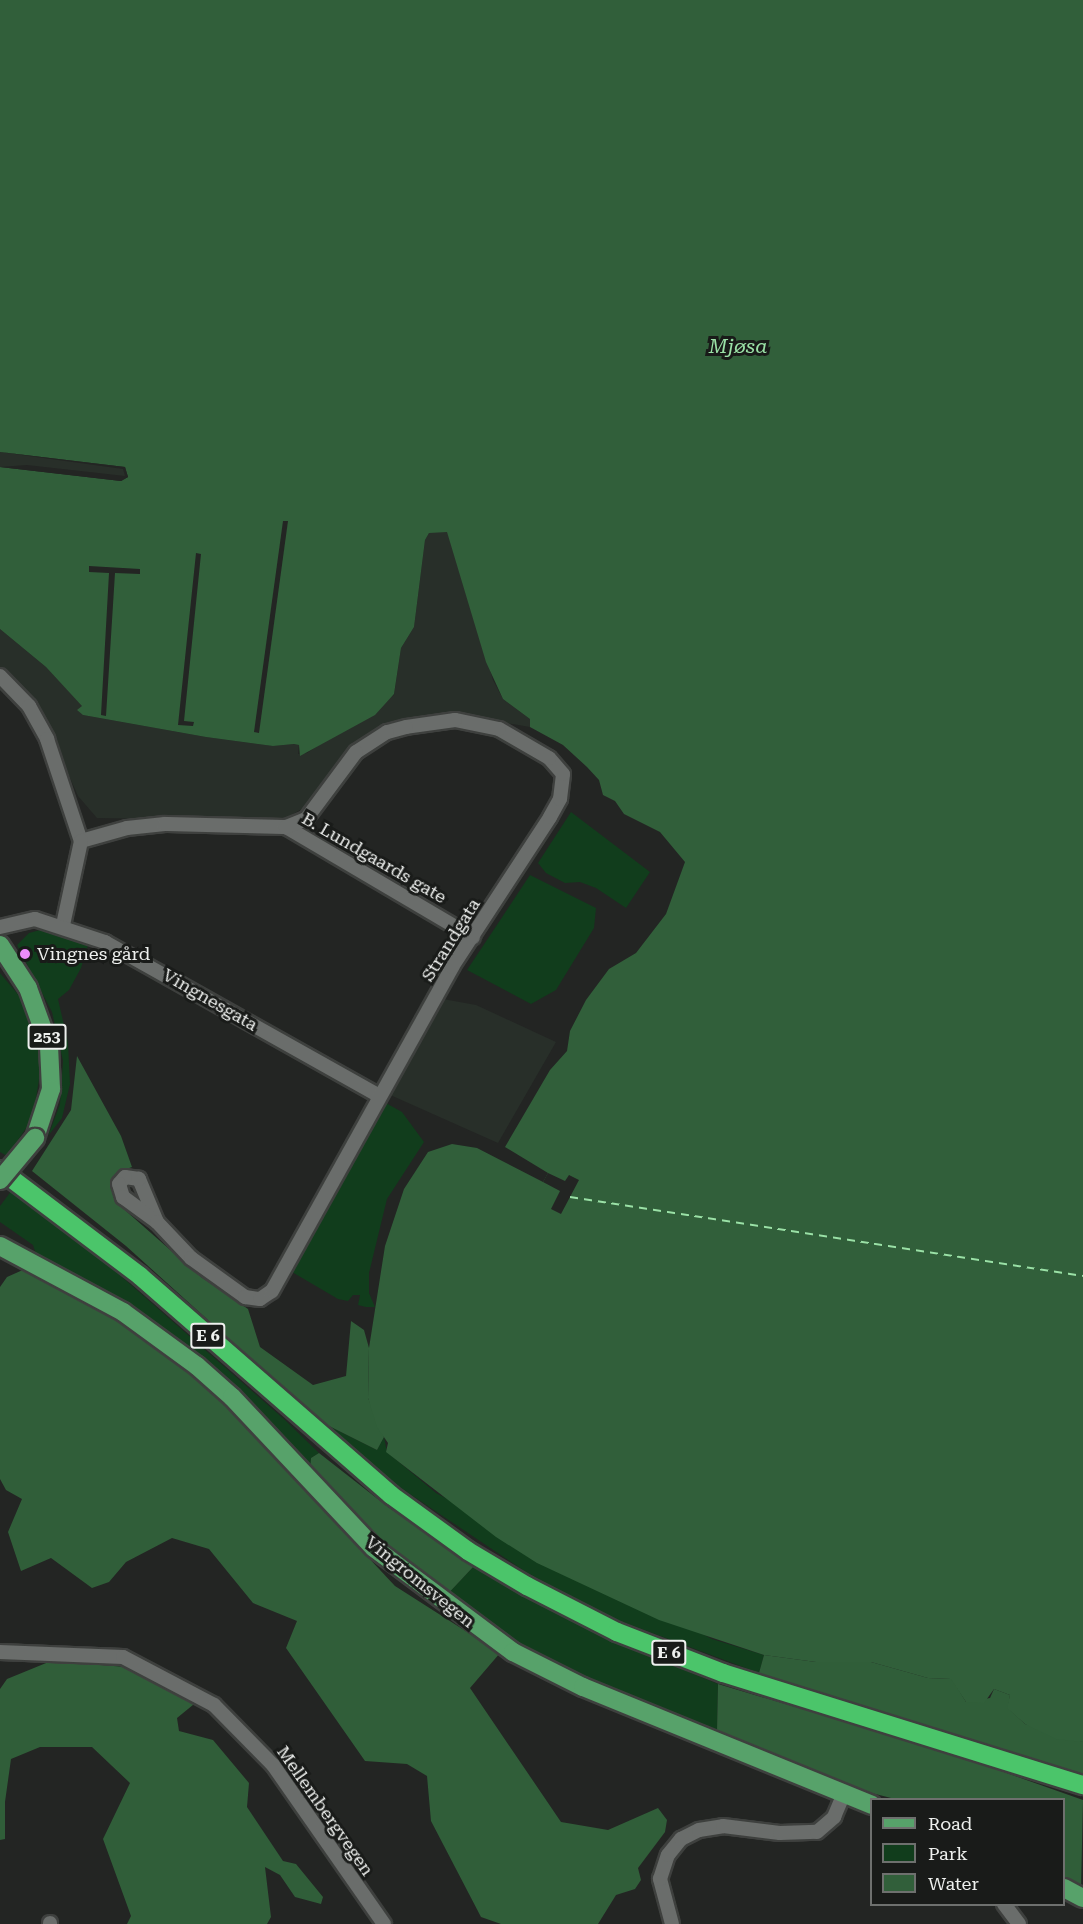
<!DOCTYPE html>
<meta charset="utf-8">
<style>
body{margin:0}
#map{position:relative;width:1083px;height:1924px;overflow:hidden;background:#232523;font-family:"Roboto Serif",serif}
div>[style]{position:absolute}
.built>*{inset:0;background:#282f29}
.green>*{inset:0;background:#113d1c}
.forest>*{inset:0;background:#305e39}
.water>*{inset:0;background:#315f3a}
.pier>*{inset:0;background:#232523}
.ferry>*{height:1.5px;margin-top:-0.75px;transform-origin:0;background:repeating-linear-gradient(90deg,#9ae1a6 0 8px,transparent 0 14px)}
.roads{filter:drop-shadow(2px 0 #3e403e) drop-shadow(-2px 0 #3e403e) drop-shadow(0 2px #3e403e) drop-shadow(0 -2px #3e403e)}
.minor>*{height:14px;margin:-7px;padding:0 7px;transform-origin:7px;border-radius:7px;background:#6a6d6b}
.major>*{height:18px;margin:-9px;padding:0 9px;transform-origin:9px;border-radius:9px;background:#57a26a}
.highway>*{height:18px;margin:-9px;padding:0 9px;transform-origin:9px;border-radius:9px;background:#4bc56a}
.bridges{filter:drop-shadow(2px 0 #3e403e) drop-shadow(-2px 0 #3e403e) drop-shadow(0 2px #3e403e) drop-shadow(0 -2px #3e403e)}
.major-bridge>*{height:18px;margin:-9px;padding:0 9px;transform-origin:9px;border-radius:9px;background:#57a26a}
.dots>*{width:16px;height:16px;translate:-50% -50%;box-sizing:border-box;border:3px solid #191b19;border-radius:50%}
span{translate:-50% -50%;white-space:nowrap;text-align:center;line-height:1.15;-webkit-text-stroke:6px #191b19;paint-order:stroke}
.shield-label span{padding:2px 4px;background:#191b19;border:2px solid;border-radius:4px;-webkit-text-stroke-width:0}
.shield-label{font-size:16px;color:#eef0ee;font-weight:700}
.street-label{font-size:18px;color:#eef0ee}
.poi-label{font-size:18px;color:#eef0ee}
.left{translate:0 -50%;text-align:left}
.water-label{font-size:20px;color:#9ae1a6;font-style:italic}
.legend{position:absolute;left:870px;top:1798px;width:195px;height:108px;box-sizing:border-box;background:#191b19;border:2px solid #6e706e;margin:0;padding:8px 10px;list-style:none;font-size:18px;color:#eef0ee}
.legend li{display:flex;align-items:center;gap:12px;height:30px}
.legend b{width:30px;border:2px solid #6e706e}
</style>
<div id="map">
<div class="built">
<div style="clip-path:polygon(0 452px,125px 467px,128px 472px,125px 480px,0 467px)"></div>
<div style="clip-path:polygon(439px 530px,448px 532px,451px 540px,493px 680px,503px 699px,530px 719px,530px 727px,447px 713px,382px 724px,350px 749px,305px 807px,281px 821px,97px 818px,78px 796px,38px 706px,0 671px,0 629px,46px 667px,83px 706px,83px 715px,206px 737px,273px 746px,294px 744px,299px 745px,298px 754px,307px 753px,394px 695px,401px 648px,414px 627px,425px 540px,429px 533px)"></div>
<div style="clip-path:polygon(443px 999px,476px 1005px,556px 1042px,498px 1143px,388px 1094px)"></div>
</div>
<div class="green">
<div style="clip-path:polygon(571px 812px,650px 872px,626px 908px,596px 888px,580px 882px,565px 883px,546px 873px,538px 863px)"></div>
<div style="clip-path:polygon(530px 875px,596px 908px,594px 928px,556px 990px,531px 1004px,467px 970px)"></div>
<div style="clip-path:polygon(40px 930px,60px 931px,89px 942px,81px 968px,69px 990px,58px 999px,68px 1043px,70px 1084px,62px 1118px,48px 1136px,60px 1104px,63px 1061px,52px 1012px,17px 945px,29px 933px)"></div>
<div style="clip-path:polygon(0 973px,21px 998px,39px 1049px,40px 1073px,33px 1118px,7px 1156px,0 1152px)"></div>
<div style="clip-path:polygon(384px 1102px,402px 1112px,424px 1142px,387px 1199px,369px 1273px,369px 1293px,375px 1307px,366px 1307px,358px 1305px,360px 1295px,353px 1295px,348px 1301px,338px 1299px,292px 1272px)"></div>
<div style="clip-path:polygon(12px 1190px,106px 1263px,285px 1420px,319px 1453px,311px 1458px,310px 1471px,247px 1399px,193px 1352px,36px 1254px,33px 1245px,0 1222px,0 1206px)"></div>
<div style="clip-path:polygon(321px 1422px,377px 1450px,384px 1437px,387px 1452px,436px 1493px,712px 1639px,764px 1655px,759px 1673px,607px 1616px,526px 1572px,398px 1486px)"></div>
<div style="clip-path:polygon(474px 1566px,527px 1598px,614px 1641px,718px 1684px,717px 1731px,576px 1678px,507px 1640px,444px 1598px)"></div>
</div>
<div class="forest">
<div style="clip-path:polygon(77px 1056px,121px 1136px,132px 1167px,121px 1171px,111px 1185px,118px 1204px,201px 1277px,248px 1309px,260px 1347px,313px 1385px,346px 1376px,351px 1321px,364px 1330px,369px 1348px,368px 1398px,384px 1437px,377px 1450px,321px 1422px,126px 1246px,32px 1171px,71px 1110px)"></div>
<div style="clip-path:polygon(25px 1269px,117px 1318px,168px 1355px,217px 1396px,395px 1586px,500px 1653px,470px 1688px,561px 1822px,608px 1830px,658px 1808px,667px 1820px,665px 1832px,638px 1868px,641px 1880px,635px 1889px,616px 1895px,598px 1924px,501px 1924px,481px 1917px,431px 1821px,427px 1776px,407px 1764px,365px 1761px,286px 1648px,297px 1621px,253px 1603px,209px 1549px,172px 1538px,126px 1562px,109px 1582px,92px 1588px,51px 1558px,21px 1571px,8px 1532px,22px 1499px,6px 1490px,0 1479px,0 1287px,7px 1277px)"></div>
<div style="clip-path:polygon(319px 1453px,388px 1507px,474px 1566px,444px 1598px,367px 1532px,310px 1471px,311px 1458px)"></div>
<div style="clip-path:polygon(764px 1655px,816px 1662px,871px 1662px,928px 1678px,952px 1679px,966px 1702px,990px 1698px,994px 1689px,1010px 1695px,1008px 1708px,1025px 1724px,1083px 1742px,1083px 1774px,759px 1673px)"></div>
<div style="clip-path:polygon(51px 1661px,126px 1667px,199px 1700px,177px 1718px,179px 1731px,213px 1740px,249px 1783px,247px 1807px,283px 1861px,296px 1864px,323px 1897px,321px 1904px,295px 1897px,280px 1875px,265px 1867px,271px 1917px,267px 1924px,127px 1924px,131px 1916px,103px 1839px,130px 1783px,92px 1747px,40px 1747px,11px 1759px,5px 1802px,5px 1839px,0 1840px,0 1689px,7px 1679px)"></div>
<div style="clip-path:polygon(718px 1684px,950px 1753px,1083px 1800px,1081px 1888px,1064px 1880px,1064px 1800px,895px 1799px,848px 1787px,717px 1731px)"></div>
</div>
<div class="water">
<div style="clip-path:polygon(0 0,1083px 0,1083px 1742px,1056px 1739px,1025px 1724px,1007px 1708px,1010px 1695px,994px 1689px,984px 1703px,966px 1702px,951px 1679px,928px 1678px,871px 1662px,816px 1662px,764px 1655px,659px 1620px,537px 1563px,496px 1537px,386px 1452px,388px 1443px,377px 1427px,368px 1398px,369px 1348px,385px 1246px,404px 1189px,428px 1152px,452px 1144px,477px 1148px,543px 1182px,548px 1173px,505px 1147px,550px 1070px,567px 1051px,570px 1031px,586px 1000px,609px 969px,636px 953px,666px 914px,685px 862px,660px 832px,624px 814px,615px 801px,603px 795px,599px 780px,587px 767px,563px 745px,530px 727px,530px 719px,503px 699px,486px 662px,447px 532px,429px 533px,425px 540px,414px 627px,401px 648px,394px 694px,375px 715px,300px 756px,299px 745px,294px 744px,273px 746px,206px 737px,83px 715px,77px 710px,82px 706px,46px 667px,0 629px,0 467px,121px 481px,128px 477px,125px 467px,0 452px)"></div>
</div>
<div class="pier">
<div style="clip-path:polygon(0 452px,125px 467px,128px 477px,121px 481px,0 467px,27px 465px,125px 476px,123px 469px)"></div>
<div style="clip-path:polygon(283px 521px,288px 521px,259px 733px,254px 732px)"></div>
<div style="clip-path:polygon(196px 553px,201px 554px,184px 721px,194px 722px,193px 726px,178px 725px)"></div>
<div style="clip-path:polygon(89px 566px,140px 569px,140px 574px,115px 573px,106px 716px,101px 715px,109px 573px,89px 572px)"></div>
<div style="clip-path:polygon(548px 1173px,565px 1181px,569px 1175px,579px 1180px,561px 1214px,551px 1209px,560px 1191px,543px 1182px)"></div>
</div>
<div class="ferry">
<div style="left:570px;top:1197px;width:519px;rotate:8.75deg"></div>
</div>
<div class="roads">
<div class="minor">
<div style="left:0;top:676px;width:42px;rotate:46deg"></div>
<div style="left:29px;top:706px;width:38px;rotate:61deg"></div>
<div style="left:47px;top:739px;width:108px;rotate:71.6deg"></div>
<div style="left:81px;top:841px;width:48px;rotate:-15.8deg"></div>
<div style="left:127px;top:828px;width:38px;rotate:-6deg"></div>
<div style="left:165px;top:824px;width:121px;rotate:1.4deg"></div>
<div style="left:286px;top:827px;width:217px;rotate:30.5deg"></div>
<div style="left:63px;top:925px;width:86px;rotate:-77.9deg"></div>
<div style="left:0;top:927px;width:36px;rotate:-13deg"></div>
<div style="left:35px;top:919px;width:74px;rotate:18.2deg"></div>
<div style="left:105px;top:942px;width:314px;rotate:29.3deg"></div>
<div style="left:157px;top:1222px;width:47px;rotate:-112.7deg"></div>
<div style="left:139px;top:1179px;width:14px;rotate:-172deg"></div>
<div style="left:125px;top:1177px;width:9px;rotate:131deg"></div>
<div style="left:119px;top:1184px;width:14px;rotate:73deg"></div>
<div style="left:123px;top:1197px;width:42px;rotate:36.3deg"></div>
<div style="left:157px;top:1222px;width:50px;rotate:46.6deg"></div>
<div style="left:191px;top:1258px;width:67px;rotate:35.8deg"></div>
<div style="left:245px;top:1297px;width:15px;rotate:8deg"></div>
<div style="left:260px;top:1299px;width:14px;rotate:-34deg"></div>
<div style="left:272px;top:1291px;width:371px;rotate:-60.9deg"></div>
<div style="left:452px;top:967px;width:179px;rotate:-56.8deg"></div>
<div style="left:550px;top:817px;width:21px;rotate:-61deg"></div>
<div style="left:560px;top:799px;width:25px;rotate:-83deg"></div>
<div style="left:563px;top:774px;width:21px;rotate:-131deg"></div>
<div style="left:549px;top:758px;width:58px;rotate:-149.9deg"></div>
<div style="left:499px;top:729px;width:45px;rotate:-168.4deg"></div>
<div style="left:455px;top:720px;width:49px;rotate:171.9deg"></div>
<div style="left:406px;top:727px;width:20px;rotate:165deg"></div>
<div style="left:387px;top:732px;width:37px;rotate:147deg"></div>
<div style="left:356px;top:752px;width:84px;rotate:126.7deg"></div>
<div style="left:306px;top:819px;width:22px;rotate:158deg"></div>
<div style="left:0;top:1652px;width:123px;rotate:2.3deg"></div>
<div style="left:123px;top:1657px;width:103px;rotate:27.8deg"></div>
<div style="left:214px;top:1705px;width:84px;rotate:45.5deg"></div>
<div style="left:273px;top:1765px;width:194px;rotate:55.1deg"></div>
<div style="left:1004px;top:1904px;width:25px;rotate:53deg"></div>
<div style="left:50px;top:1924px;width:1px;rotate:-90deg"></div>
<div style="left:672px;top:1924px;width:47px;rotate:-104.9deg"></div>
<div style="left:660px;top:1879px;width:25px;rotate:-72deg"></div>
<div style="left:668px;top:1855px;width:21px;rotate:-51deg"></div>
<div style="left:681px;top:1839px;width:20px;rotate:-27deg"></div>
<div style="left:699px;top:1830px;width:24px;rotate:-9deg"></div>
<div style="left:723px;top:1826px;width:57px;rotate:7deg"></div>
<div style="left:780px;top:1833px;width:37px;rotate:-2deg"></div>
<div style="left:817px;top:1832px;width:23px;rotate:-41deg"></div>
<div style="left:834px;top:1817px;width:26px;rotate:-67deg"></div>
</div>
<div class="major">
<div style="left:0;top:945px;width:51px;rotate:56.9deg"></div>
<div style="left:28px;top:988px;width:62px;rotate:70.1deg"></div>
<div style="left:49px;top:1046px;width:43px;rotate:87.3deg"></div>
<div style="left:51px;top:1089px;width:52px;rotate:108.1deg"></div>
<div style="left:0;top:1246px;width:140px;rotate:28.2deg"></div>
<div style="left:123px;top:1312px;width:92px;rotate:36.1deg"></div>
<div style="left:197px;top:1366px;width:47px;rotate:41.5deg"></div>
<div style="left:232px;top:1397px;width:207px;rotate:46.8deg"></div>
<div style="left:374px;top:1548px;width:174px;rotate:36.8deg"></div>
<div style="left:513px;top:1652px;width:78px;rotate:26.6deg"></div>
<div style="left:583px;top:1687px;width:312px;rotate:22.2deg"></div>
<div style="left:1064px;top:1888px;width:21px;rotate:28deg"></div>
</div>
<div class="highway">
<div style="left:0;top:1170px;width:176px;rotate:37.1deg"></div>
<div style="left:140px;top:1276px;width:333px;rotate:41.1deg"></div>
<div style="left:391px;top:1495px;width:95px;rotate:36deg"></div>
<div style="left:468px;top:1551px;width:69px;rotate:30.7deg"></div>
<div style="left:527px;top:1586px;width:101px;rotate:27.1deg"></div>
<div style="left:617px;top:1632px;width:114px;rotate:21.1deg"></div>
<div style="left:723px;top:1673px;width:377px;rotate:17.3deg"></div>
</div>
</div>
<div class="bridges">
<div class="major-bridge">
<div style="left:0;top:1180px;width:55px;rotate:-50.2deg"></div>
</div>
</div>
<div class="dots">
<div style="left:25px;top:954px;background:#ec8cfb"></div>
</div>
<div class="shield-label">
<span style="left:47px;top:1037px">253</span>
<span style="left:208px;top:1336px">E 6</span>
<span style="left:669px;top:1653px">E 6</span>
</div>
<div class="street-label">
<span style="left:374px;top:858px;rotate:30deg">B. Lundgaards gate</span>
<span style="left:451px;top:940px;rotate:-58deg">Strandgata</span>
<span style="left:210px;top:1000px;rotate:30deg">Vingnesgata</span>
<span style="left:420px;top:1582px;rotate:39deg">Vingromsvegen</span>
<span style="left:325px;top:1811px;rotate:55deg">Mellembergvegen</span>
</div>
<div class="poi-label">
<span class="left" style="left:37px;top:954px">Vingnes gård</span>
</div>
<div class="water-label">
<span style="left:738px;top:346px">Mjøsa</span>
</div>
<ul class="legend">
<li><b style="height:8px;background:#57a26a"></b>Road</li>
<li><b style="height:16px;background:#113d1c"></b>Park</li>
<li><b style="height:16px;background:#315f3a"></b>Water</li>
</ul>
</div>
